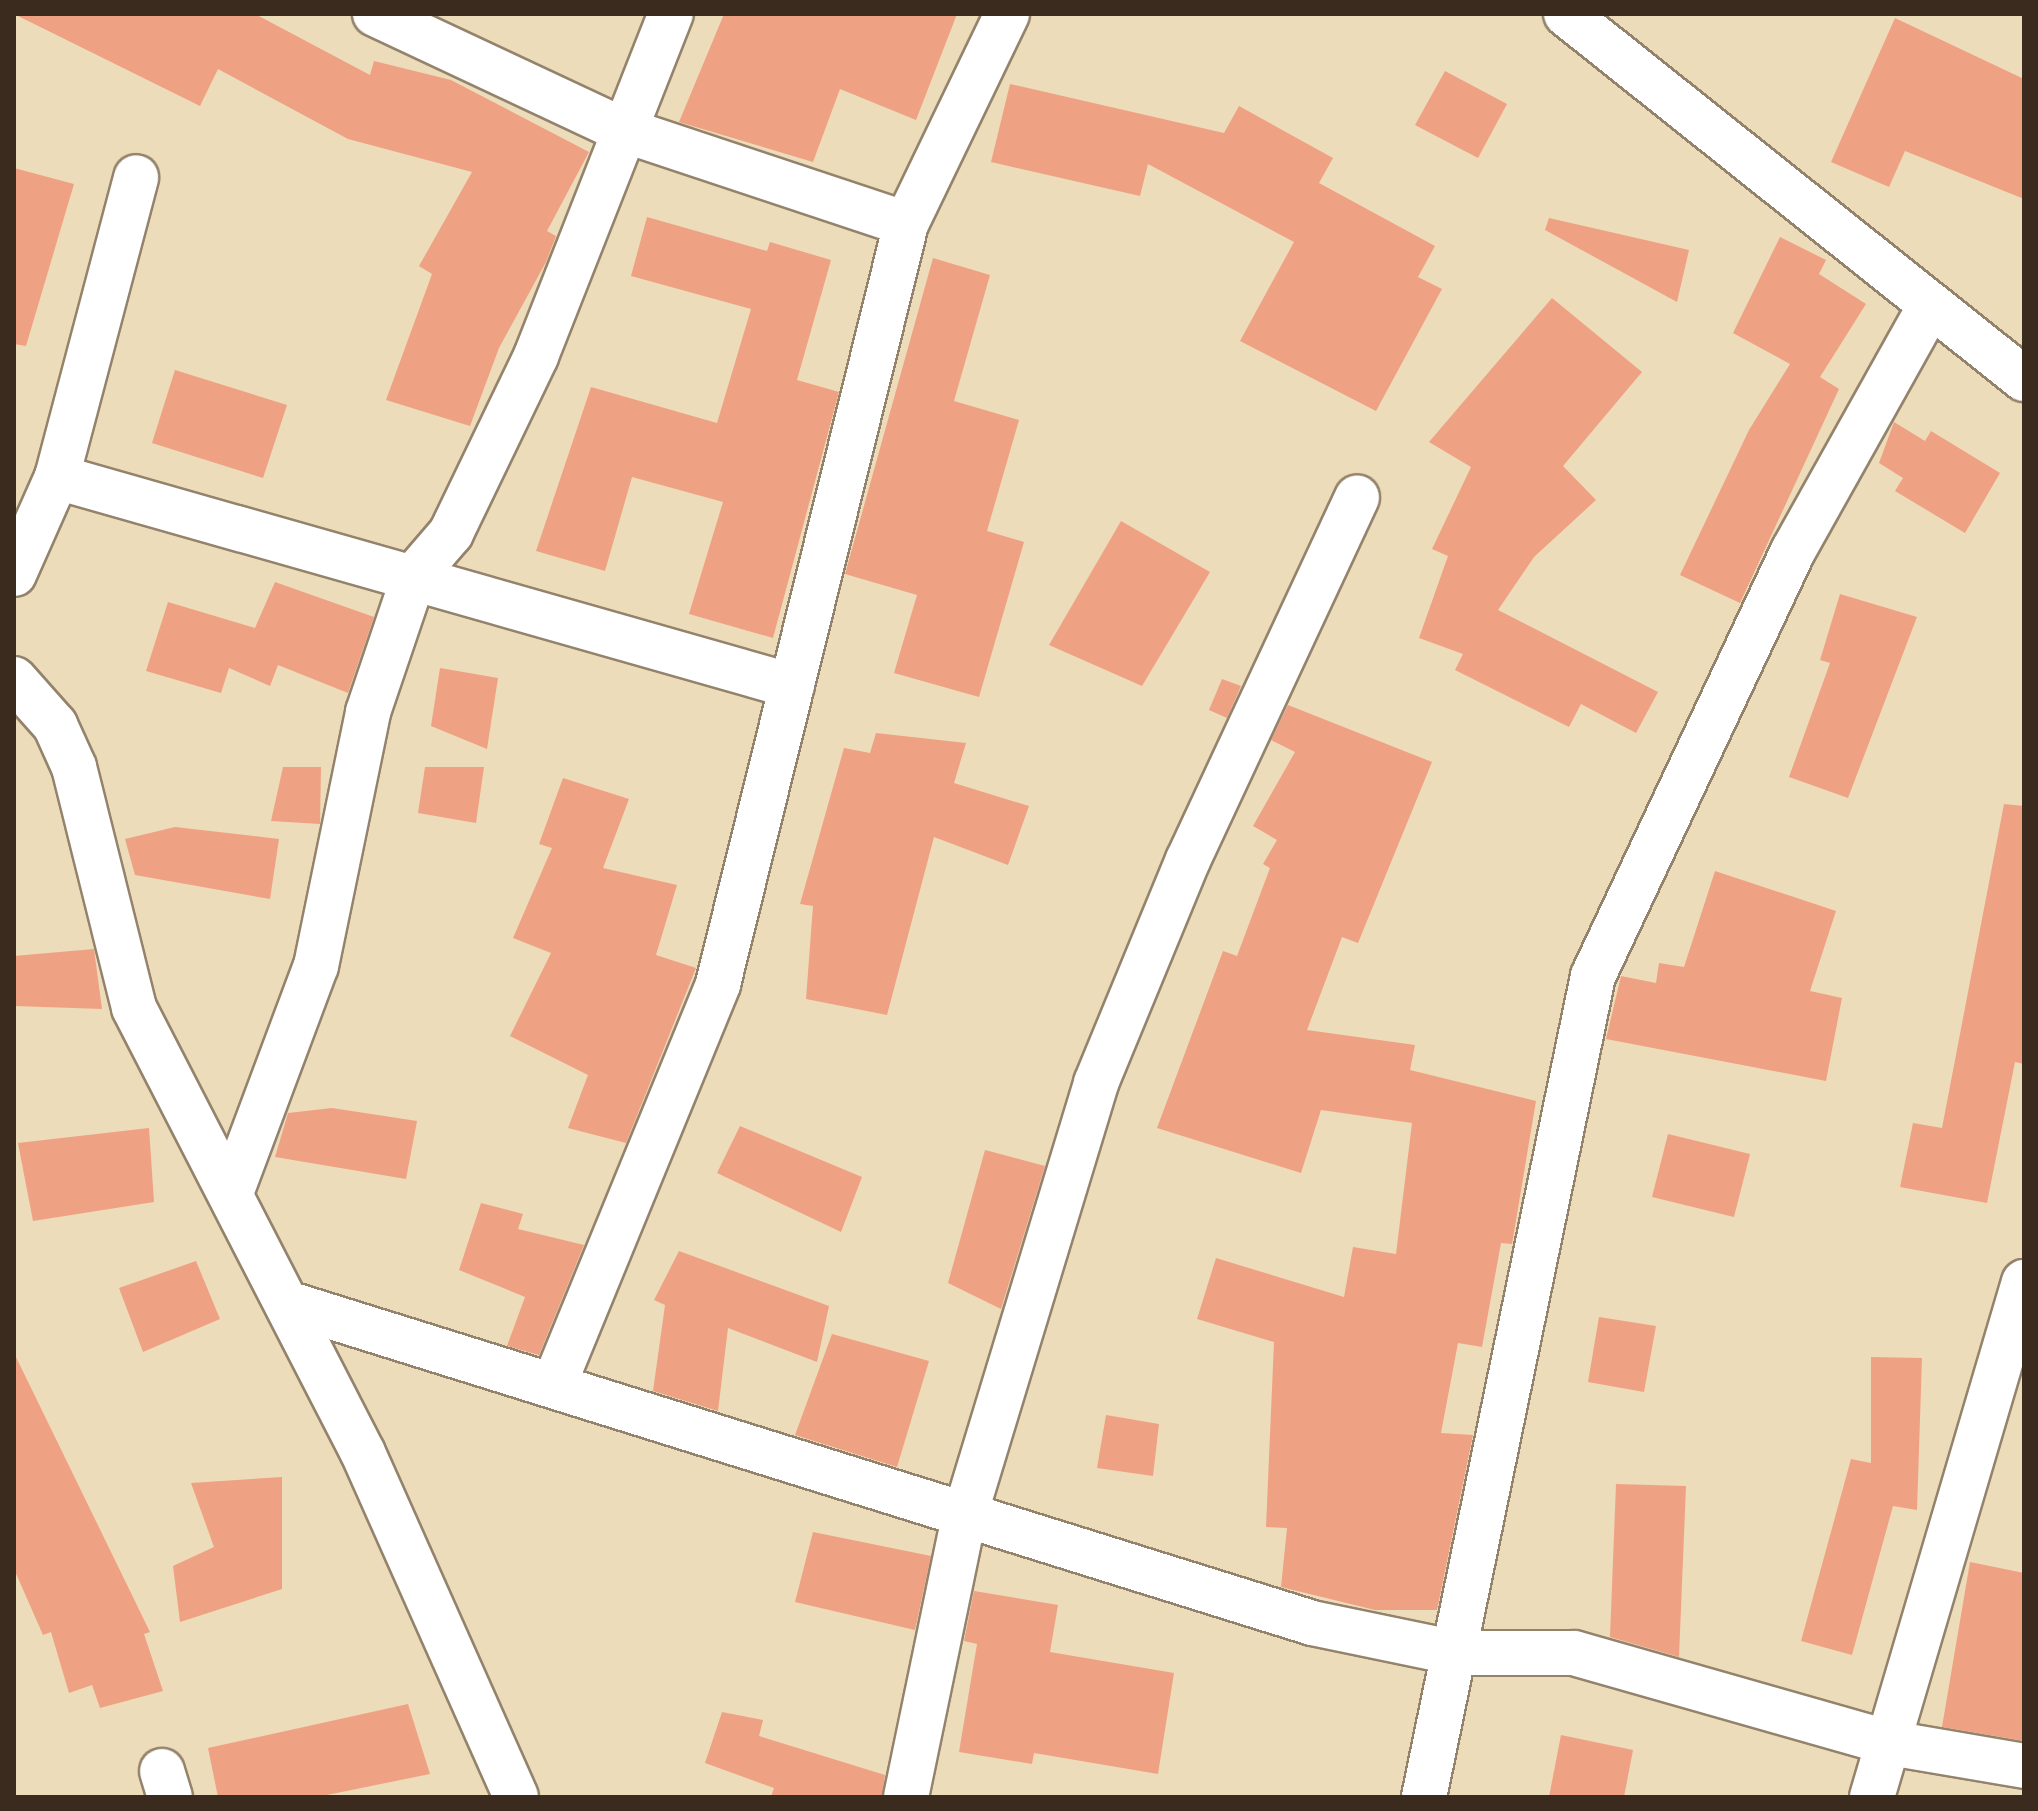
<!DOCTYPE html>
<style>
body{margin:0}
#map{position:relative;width:2038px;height:1811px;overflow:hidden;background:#eddcb9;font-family:"Architects Daughter",sans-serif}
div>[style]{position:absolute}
.building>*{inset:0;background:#efa184}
.roads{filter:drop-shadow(2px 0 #94836c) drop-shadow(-2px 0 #94836c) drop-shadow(0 2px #94836c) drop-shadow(0 -2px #94836c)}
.street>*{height:44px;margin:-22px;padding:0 22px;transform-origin:22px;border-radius:22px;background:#fff}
span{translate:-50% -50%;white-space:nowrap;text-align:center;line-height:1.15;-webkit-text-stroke:6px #fcf5e5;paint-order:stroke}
.frame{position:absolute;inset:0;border:16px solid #3b2a1e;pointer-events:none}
</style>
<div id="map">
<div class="building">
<div style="clip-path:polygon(14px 14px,255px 14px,370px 75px,374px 61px,451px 80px,589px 152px,547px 231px,556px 236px,546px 262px,499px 348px,470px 426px,386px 400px,432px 274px,419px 266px,472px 172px,348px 139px,218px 69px,200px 106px)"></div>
<div style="clip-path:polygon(724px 14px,957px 14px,916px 120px,840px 89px,813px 162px,679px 122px)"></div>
<div style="clip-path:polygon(1895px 18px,2024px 79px,2024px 199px,1905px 151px,1889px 187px,1831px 162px)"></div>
<div style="clip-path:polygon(1445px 71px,1507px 104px,1478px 158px,1415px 125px)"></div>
<div style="clip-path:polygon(1010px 84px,1224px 133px,1239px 106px,1333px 158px,1319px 183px,1435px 246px,1418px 277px,1442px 289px,1376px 411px,1240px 341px,1294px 242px,1148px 164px,1140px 196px,991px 162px)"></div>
<div style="clip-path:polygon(14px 168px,74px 184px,26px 346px,14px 344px)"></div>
<div style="clip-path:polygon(647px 217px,767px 251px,770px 242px,831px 260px,797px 380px,839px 392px,773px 638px,689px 614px,723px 502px,632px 477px,605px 571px,536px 551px,591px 387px,717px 423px,751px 309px,631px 276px)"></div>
<div style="clip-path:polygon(1549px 218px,1689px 250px,1677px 302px,1545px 230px)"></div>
<div style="clip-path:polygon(1780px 237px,1826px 260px,1819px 274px,1866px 304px,1820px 377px,1839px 389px,1740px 603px,1680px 575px,1749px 430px,1790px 364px,1733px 333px)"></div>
<div style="clip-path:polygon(933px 258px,990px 275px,954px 401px,1019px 420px,987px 531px,1024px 542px,979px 697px,894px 673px,917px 595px,845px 574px)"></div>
<div style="clip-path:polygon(1552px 298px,1642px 372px,1563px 466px,1596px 500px,1534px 557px,1498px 610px,1658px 692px,1636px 733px,1581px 704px,1569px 727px,1455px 670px,1463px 654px,1419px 638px,1448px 556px,1432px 549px,1471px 467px,1429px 442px)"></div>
<div style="clip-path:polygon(175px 370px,287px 405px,263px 478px,152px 443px)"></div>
<div style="clip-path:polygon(1894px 422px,1925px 441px,1931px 431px,2000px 473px,1965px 533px,1895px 491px,1903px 478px,1879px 463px)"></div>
<div style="clip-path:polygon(1121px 521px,1210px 572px,1142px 686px,1049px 645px)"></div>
<div style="clip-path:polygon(275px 582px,374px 617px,348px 693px,278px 665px,270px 686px,229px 668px,221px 693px,146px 671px,168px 602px,255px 628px)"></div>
<div style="clip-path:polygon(1840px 594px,1917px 617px,1848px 798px,1789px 777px,1830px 663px,1820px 660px)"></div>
<div style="clip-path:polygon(440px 668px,498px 678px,487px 749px,431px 726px)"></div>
<div style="clip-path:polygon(1222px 679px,1241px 686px,1227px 718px,1209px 710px)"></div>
<div style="clip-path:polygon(1288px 705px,1432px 762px,1358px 943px,1342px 937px,1307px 1030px,1415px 1045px,1410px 1070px,1536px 1101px,1512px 1244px,1501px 1243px,1482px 1347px,1458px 1343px,1441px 1433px,1473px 1435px,1437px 1610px,1375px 1610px,1281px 1587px,1287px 1528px,1266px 1527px,1274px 1342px,1197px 1319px,1216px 1258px,1344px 1297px,1353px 1247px,1396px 1254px,1412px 1123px,1321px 1110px,1301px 1173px,1157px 1128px,1223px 951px,1237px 956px,1270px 868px,1263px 864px,1277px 840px,1253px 826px,1295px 752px,1271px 740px)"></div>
<div style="clip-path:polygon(876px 733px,966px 743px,954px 783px,1029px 806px,1008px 865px,934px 837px,887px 1015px,806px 999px,813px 906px,800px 904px,844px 748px,870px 753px)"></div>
<div style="clip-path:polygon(283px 767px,321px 767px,320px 824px,271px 821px)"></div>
<div style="clip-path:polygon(425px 767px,484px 767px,476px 823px,418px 813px)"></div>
<div style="clip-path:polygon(563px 778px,629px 799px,603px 868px,677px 885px,656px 955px,696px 968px,626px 1143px,568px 1128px,588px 1075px,510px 1036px,551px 953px,513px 938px,552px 848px,539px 844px)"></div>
<div style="clip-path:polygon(2004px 804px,2024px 806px,2024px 1064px,2015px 1062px,1987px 1203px,1900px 1187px,1913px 1123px,1942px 1128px)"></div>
<div style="clip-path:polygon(175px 827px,279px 839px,270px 899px,135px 875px,125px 839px)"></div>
<div style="clip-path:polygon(1715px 871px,1836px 911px,1810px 991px,1842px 998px,1826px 1081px,1606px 1039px,1621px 976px,1656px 983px,1659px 963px,1684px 967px)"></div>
<div style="clip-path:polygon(94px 949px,102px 1009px,14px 1006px,14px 956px)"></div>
<div style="clip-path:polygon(332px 1108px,417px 1121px,406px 1179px,275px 1157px,288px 1113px)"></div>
<div style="clip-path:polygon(740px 1126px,862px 1177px,841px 1232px,717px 1173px)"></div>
<div style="clip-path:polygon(149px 1128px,154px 1202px,33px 1221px,18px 1143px)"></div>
<div style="clip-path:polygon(1668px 1134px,1750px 1154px,1734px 1217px,1652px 1197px)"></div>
<div style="clip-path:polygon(985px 1150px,1045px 1166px,1001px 1309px,948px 1283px)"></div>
<div style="clip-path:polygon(481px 1203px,523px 1214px,518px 1229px,584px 1245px,539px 1355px,507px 1346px,525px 1297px,459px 1270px)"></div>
<div style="clip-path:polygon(679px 1251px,829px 1306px,817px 1362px,728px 1328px,718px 1411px,653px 1391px,665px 1305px,654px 1300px)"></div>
<div style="clip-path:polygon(196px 1261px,220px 1319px,143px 1352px,119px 1288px)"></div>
<div style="clip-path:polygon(1599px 1317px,1656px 1326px,1644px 1392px,1588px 1382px)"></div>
<div style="clip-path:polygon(832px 1334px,929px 1361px,897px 1467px,795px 1435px)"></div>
<div style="clip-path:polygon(14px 1353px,150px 1632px,144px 1634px,163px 1691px,100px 1708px,92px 1685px,69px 1693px,51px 1632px,43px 1635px,14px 1569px)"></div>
<div style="clip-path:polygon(1871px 1357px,1922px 1358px,1917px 1510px,1893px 1506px,1852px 1655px,1801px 1641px,1851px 1459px,1871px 1463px)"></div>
<div style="clip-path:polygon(1106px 1415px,1159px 1424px,1153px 1476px,1097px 1468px)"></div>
<div style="clip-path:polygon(282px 1477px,282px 1589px,180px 1622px,173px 1566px,214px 1547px,191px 1483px)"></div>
<div style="clip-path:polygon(1616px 1484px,1686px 1486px,1679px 1657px,1610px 1637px)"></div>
<div style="clip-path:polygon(813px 1532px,931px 1556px,915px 1630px,795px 1602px)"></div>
<div style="clip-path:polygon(1970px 1562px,2024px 1573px,2024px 1741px,1942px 1727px)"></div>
<div style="clip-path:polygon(974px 1591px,1058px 1605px,1050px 1652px,1174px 1673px,1158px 1774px,1034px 1753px,1032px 1764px,959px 1752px,977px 1644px,964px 1641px)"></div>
<div style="clip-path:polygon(408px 1704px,430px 1774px,317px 1797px,218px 1797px,208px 1748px)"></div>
<div style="clip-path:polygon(722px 1712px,763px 1720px,759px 1736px,885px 1775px,882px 1797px,771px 1797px,774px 1788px,705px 1763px)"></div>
<div style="clip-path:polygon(1561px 1735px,1633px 1750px,1624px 1797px,1549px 1797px)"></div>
</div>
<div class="roads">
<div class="street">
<div style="left:375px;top:14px;width:272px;rotate:25.1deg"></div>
<div style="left:621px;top:129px;width:300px;rotate:18.4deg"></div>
<div style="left:1566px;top:14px;width:586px;rotate:38.55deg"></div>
<div style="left:57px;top:477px;width:764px;rotate:15.87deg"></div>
<div style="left:14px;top:574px;width:106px;rotate:-66.1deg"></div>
<div style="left:57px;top:477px;width:310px;rotate:-75.2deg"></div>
<div style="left:14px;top:679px;width:62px;rotate:48.3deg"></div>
<div style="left:55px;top:725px;width:46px;rotate:65.7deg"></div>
<div style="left:74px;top:767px;width:248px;rotate:76deg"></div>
<div style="left:134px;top:1008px;width:500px;rotate:62.77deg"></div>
<div style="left:363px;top:1453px;width:376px;rotate:66deg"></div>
<div style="left:231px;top:1193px;width:242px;rotate:-69.5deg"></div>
<div style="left:316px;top:966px;width:259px;rotate:-78.4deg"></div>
<div style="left:368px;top:712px;width:144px;rotate:-71.3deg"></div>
<div style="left:414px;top:576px;width:57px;rotate:-49.3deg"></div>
<div style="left:451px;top:533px;width:196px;rotate:-64.3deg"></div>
<div style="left:536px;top:356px;width:368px;rotate:-68.5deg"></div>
<div style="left:290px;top:1304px;width:1071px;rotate:17.33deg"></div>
<div style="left:1312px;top:1623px;width:148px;rotate:11.7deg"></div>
<div style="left:1457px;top:1653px;width:117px"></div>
<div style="left:1574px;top:1653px;width:329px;rotate:15.9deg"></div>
<div style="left:1890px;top:1743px;width:136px;rotate:9.7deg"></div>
<div style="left:555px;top:1382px;width:430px;rotate:-67.7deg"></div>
<div style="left:718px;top:984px;width:783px;rotate:-76.11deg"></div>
<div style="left:906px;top:224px;width:233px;rotate:-64.3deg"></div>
<div style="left:162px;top:1771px;width:27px;rotate:73deg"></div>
<div style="left:906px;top:1797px;width:285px;rotate:-78.3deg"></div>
<div style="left:964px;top:1518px;width:455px;rotate:-73.1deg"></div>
<div style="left:1096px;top:1083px;width:241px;rotate:-67.6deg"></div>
<div style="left:1188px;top:860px;width:400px;rotate:-65deg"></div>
<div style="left:1424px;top:1797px;width:838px;rotate:-78.37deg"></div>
<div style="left:1593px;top:976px;width:470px;rotate:-64.8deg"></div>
<div style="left:1793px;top:551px;width:277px;rotate:-60.8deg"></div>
<div style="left:1872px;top:1797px;width:537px;rotate:-73.56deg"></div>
</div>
</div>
<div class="frame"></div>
</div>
